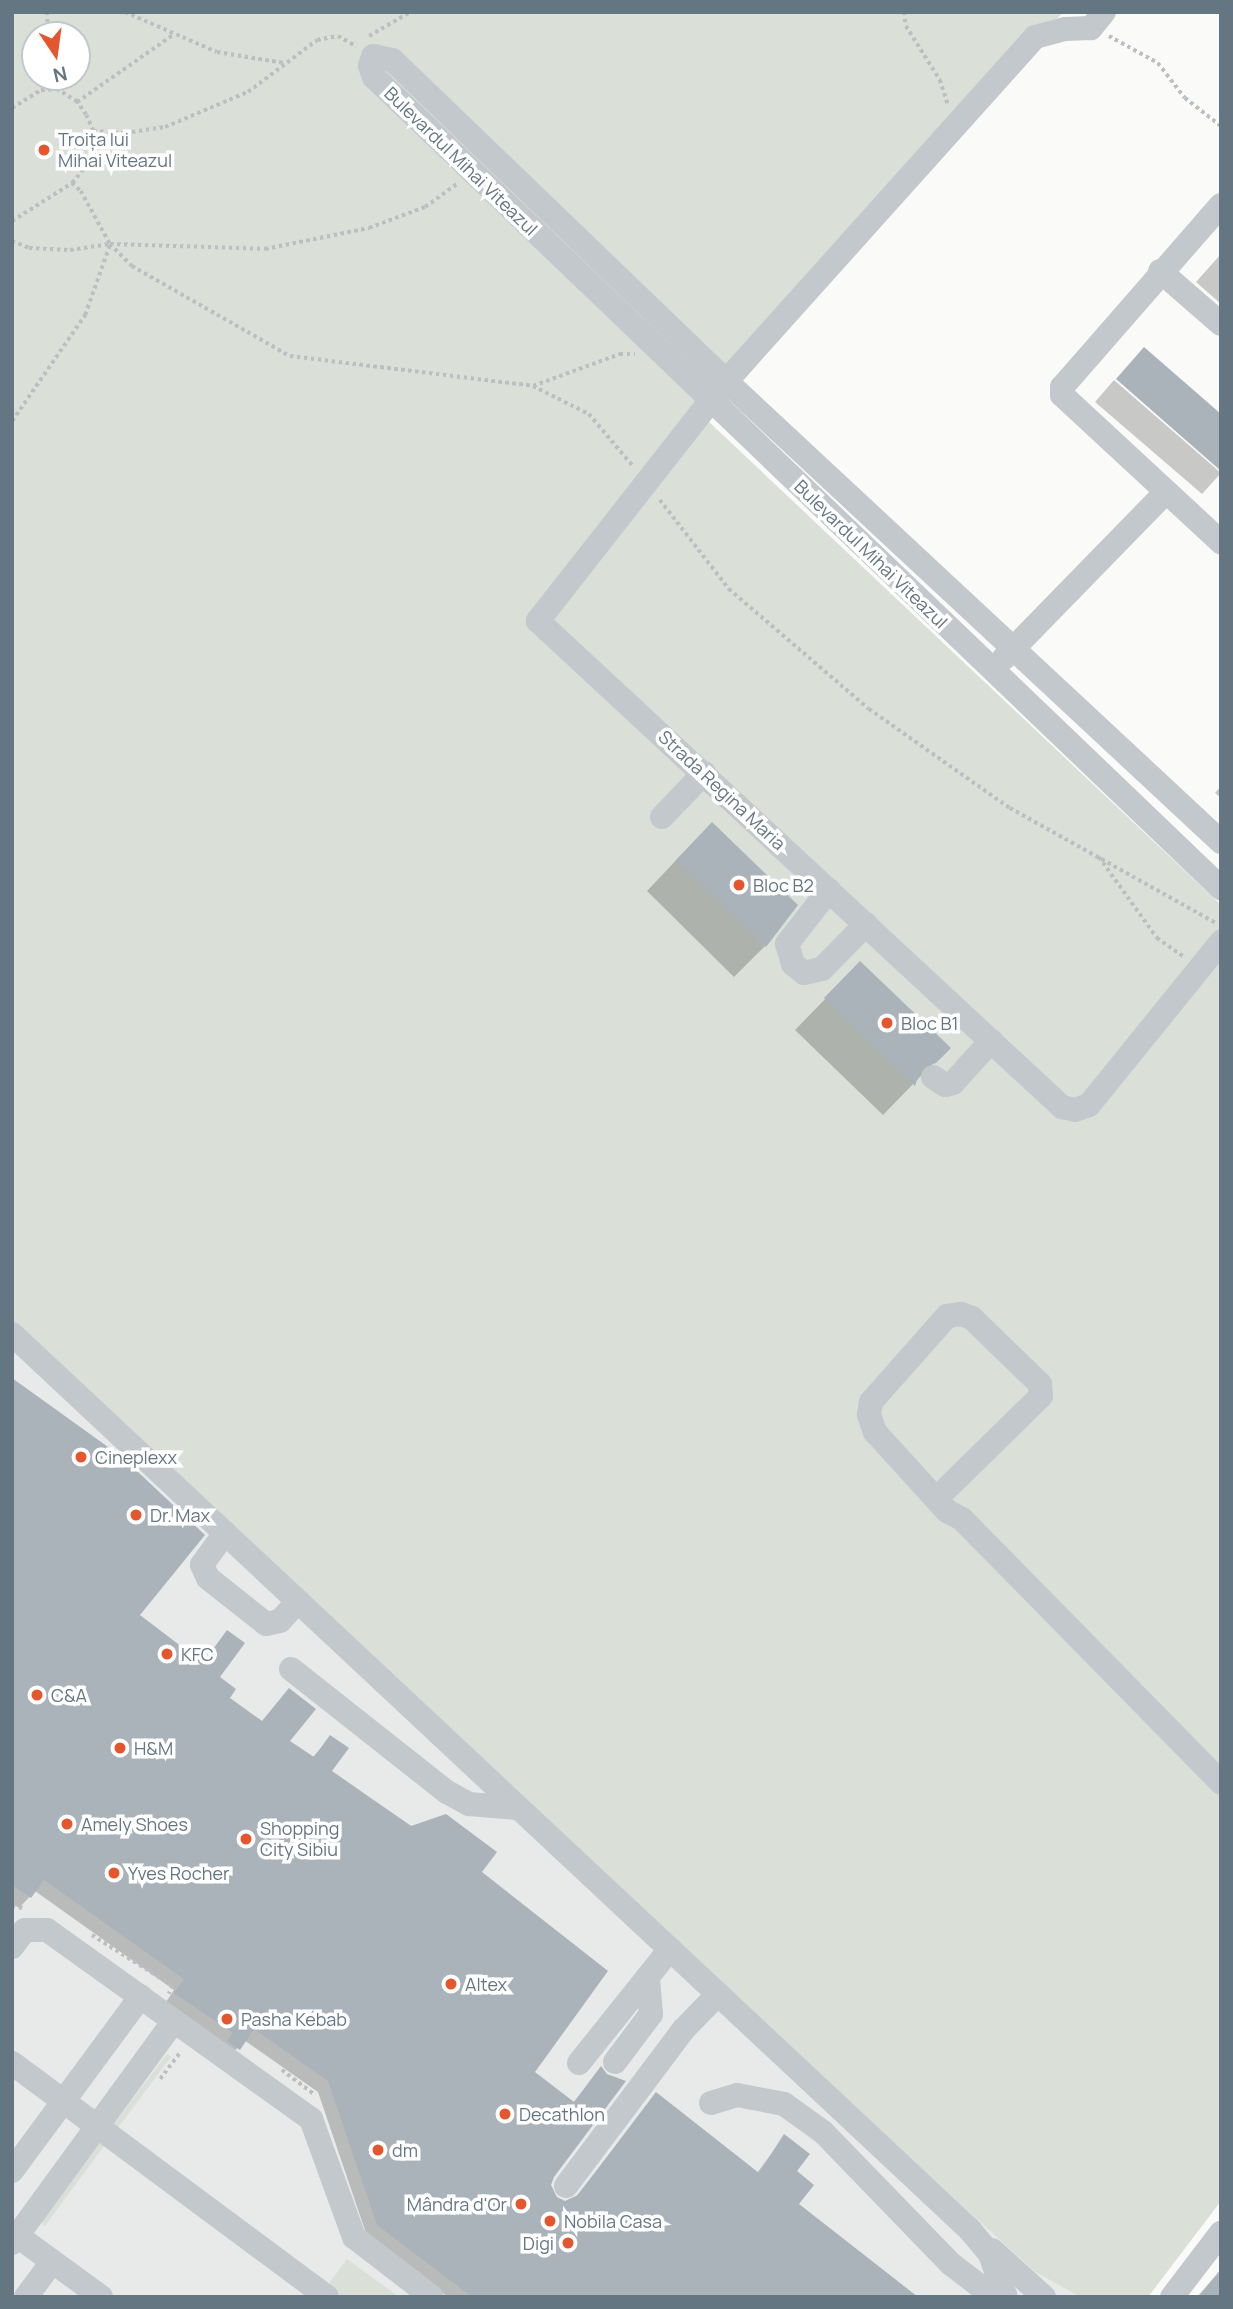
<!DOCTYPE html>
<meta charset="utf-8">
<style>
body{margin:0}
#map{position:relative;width:1233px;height:2309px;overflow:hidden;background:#fafaf8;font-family:Manrope,sans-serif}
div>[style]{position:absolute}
.built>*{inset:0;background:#e8e9e9}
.green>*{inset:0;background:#dadfd7}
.shadow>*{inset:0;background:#0003}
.building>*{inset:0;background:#aab3b9}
.path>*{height:3.5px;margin-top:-1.75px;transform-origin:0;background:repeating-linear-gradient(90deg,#bbbfc2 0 3.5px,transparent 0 7px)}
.minor>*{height:24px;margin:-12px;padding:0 12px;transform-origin:12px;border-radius:12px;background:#c3c8cc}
.dots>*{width:19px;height:19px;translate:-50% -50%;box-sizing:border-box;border:4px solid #fff;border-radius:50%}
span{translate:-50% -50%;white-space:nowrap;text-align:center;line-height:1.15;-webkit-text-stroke:7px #fff;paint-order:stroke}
.poi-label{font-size:18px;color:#657683}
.left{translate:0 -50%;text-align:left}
.right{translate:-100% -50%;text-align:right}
.street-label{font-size:18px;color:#657683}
.frame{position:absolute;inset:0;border:14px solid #657683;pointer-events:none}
.north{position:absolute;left:21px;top:21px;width:70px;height:70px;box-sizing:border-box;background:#fff;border:2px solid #c1c8cd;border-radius:50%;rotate:167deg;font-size:19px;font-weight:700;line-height:28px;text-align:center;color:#657683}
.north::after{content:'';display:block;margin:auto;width:24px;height:32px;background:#e4572e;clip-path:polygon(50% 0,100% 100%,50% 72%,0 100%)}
</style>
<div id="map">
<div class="built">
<div style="clip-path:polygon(12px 1322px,1035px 2272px,1080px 2297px,12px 2297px)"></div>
</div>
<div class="green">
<div style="clip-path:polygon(evenodd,12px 12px,1063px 12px,708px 421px,1221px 905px,1221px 2201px,1148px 2297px,1080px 2297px,1035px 2272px,568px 1843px,12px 1322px,12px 12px,35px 35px,77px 35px,77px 77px,35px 77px,35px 35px)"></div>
<div style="clip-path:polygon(167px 2054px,171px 2057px,117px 2129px,113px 2125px)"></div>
<div style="clip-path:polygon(100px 2143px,104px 2146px,45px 2226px,41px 2222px)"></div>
<div style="clip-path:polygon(347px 2259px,399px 2297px,341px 2297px,327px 2286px)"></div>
</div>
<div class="shadow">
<div style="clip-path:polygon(1221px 254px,1221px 304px,1196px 282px)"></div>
<div style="clip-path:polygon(1114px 380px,1221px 473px,1202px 494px,1095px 402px)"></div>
<div style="clip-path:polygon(1221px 786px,1221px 798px,1215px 793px)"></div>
<div style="clip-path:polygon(681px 855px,765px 946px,734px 977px,647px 891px)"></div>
<div style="clip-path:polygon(830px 994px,948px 1048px,883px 1115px,795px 1030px)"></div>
<div style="clip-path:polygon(12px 1380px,138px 1615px,201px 1664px,227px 1632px,218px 1677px,228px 1699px,312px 1758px,331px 1737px,330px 1771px,479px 1872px,533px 2072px,573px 2103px,601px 2069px,549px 2185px,555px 2199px,565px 2203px,575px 2198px,656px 2094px,757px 2173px,784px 2137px,794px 2171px,797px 2204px,915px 2297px,448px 2297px,367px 2236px,318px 2092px,244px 2040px,228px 2059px,164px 2005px,174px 1990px,35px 1891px,19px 1908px,12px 1903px)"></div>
<div style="clip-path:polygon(1221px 2269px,1221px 2297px,1197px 2297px)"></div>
</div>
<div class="building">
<div style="clip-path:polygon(1144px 347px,1221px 414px,1221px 471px,1116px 379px)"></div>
<div style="clip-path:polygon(712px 822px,798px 905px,766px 947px,676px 860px)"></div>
<div style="clip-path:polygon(860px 961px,951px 1048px,936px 1063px,921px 1068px,915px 1086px,824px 998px)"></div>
<div style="clip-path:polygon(12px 1378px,122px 1457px,205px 1535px,140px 1615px,203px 1663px,227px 1630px,245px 1643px,220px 1677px,236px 1689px,230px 1698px,262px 1721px,289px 1688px,316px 1709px,290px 1741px,314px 1757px,330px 1735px,349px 1748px,332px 1771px,411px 1826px,446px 1814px,497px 1852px,482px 1872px,608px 1971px,535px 2072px,574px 2102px,601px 2066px,607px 2074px,626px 2081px,554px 2177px,551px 2185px,557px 2197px,565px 2201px,578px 2195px,656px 2092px,759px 2173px,784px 2134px,810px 2154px,797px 2171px,814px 2185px,799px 2204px,918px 2297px,472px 2297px,377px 2225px,328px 2081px,254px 2029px,240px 2050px,227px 2041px,233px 2033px,174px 1993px,184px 1979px,44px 1880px,31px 1898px,12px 1885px)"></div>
<div style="clip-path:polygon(1221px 2270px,1221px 2297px,1198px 2297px)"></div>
</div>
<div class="path">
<div style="left:47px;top:12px;width:23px;rotate:85deg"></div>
<div style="left:125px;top:12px;width:100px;rotate:23.5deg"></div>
<div style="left:217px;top:52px;width:68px;rotate:9.3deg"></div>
<div style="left:904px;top:12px;width:14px;rotate:82deg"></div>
<div style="left:906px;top:26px;width:64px;rotate:57.8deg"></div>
<div style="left:940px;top:80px;width:25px;rotate:72deg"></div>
<div style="left:369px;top:36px;width:48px;rotate:-30.3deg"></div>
<div style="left:1109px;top:36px;width:56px;rotate:28.9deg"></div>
<div style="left:1158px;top:63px;width:44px;rotate:52.4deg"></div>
<div style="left:1185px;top:98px;width:46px;rotate:37.9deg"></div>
<div style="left:77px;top:102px;width:118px;rotate:-35deg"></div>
<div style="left:12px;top:108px;width:34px;rotate:-32deg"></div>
<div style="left:41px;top:90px;width:15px;rotate:-4deg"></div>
<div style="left:56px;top:89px;width:12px;rotate:-95deg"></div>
<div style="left:93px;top:131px;width:32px;rotate:4deg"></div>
<div style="left:125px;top:133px;width:40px;rotate:-8.5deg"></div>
<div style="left:165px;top:127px;width:90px;rotate:-22.9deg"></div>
<div style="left:248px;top:92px;width:86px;rotate:-37deg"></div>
<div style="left:317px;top:40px;width:21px;rotate:-11deg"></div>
<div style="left:338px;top:36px;width:21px;rotate:29deg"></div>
<div style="left:72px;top:183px;width:12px;rotate:42deg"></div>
<div style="left:81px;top:191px;width:60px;rotate:61.3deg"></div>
<div style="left:110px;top:244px;width:31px;rotate:45deg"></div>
<div style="left:132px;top:266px;width:182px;rotate:29.7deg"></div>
<div style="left:290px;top:356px;width:245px;rotate:7deg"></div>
<div style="left:533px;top:386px;width:93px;rotate:-20.2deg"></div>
<div style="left:620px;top:354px;width:15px"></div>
<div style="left:12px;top:221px;width:71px;rotate:-32.3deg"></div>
<div style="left:72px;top:183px;width:35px;rotate:-51deg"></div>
<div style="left:94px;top:156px;width:25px;rotate:-92deg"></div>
<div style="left:93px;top:131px;width:17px;rotate:-114deg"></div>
<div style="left:86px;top:115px;width:16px;rotate:-125deg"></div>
<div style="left:77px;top:102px;width:25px;rotate:-148deg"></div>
<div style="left:12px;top:241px;width:18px;rotate:22deg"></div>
<div style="left:29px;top:248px;width:41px;rotate:2.8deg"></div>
<div style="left:70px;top:250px;width:40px;rotate:-8.5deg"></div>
<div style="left:110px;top:244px;width:155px;rotate:1.8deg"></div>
<div style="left:265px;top:249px;width:106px;rotate:-11.4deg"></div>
<div style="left:369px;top:228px;width:60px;rotate:-20.6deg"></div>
<div style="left:425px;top:207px;width:39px;rotate:-36deg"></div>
<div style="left:533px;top:386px;width:63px;rotate:26.6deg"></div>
<div style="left:589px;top:414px;width:68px;rotate:49.8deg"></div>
<div style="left:12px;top:421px;width:129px;rotate:-55.4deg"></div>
<div style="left:85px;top:315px;width:75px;rotate:-70.6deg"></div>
<div style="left:660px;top:500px;width:113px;rotate:52.2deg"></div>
<div style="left:729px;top:589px;width:184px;rotate:40.6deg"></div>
<div style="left:869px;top:709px;width:172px;rotate:35.1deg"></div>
<div style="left:1010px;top:808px;width:236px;rotate:29.2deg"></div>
<div style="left:1099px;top:857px;width:100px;rotate:54.4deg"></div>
<div style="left:1157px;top:938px;width:33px;rotate:35deg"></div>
<div style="left:12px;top:1906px;width:11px;rotate:10deg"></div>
<div style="left:92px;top:1935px;width:96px;rotate:32.2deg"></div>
<div style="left:173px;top:1986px;width:9px;rotate:117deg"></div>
<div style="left:282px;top:2070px;width:41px;rotate:37.1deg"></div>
<div style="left:160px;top:2079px;width:35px;rotate:-53deg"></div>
</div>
<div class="minor">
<div style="left:1104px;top:12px;width:21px;rotate:129deg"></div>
<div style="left:1091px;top:28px;width:26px;rotate:178deg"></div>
<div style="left:1065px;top:29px;width:31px;rotate:165deg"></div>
<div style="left:1035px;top:37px;width:462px;rotate:131.9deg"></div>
<div style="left:726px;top:381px;width:305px;rotate:128.1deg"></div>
<div style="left:538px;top:621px;width:715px;rotate:42.85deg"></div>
<div style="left:1062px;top:1107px;width:13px;rotate:13deg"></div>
<div style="left:1075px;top:1110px;width:15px;rotate:-20deg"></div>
<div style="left:1089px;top:1105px;width:210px;rotate:-51deg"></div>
<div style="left:1221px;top:205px;width:242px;rotate:131.1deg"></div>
<div style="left:1062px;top:387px;width:8px;rotate:90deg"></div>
<div style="left:1062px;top:395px;width:217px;rotate:42.8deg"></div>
<div style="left:1160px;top:271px;width:81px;rotate:41deg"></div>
<div style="left:1004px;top:658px;width:231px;rotate:-45.7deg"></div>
<div style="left:662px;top:817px;width:61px;rotate:-46.3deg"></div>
<div style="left:1221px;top:842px;width:676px;rotate:-137.04deg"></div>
<div style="left:726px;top:381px;width:463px;rotate:-136.1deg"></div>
<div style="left:392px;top:60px;width:19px;rotate:-168deg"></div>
<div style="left:373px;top:56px;width:10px;rotate:107deg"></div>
<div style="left:370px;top:66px;width:12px;rotate:70deg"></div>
<div style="left:374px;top:77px;width:1173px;rotate:43.76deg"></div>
<div style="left:829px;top:890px;width:68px;rotate:127.9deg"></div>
<div style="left:787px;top:944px;width:21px;rotate:73deg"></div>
<div style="left:793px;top:964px;width:14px;rotate:39deg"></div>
<div style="left:804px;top:973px;width:18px;rotate:-13deg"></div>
<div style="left:822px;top:969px;width:63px;rotate:-45.6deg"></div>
<div style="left:933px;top:1077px;width:14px;rotate:34deg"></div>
<div style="left:945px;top:1085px;width:8px;rotate:-14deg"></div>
<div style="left:953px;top:1083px;width:57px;rotate:-47.9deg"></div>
<div style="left:12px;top:1334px;width:1312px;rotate:43.08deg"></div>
<div style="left:970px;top:2230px;width:31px;rotate:50deg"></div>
<div style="left:990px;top:2254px;width:46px;rotate:70.8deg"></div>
<div style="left:938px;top:1497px;width:144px;rotate:-44.4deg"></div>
<div style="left:1041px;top:1396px;width:12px;rotate:-95deg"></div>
<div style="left:1040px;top:1384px;width:95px;rotate:-135.9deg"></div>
<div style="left:972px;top:1318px;width:12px;rotate:-160deg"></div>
<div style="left:961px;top:1314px;width:14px;rotate:172deg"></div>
<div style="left:947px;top:1316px;width:115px;rotate:131.5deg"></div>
<div style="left:871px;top:1402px;width:13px;rotate:99deg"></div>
<div style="left:869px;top:1415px;width:18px;rotate:71deg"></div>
<div style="left:875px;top:1432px;width:107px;rotate:47.7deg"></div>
<div style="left:947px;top:1511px;width:17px;rotate:28deg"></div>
<div style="left:962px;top:1519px;width:370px;rotate:45.5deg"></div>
<div style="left:225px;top:1533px;width:39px;rotate:126deg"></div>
<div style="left:202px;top:1565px;width:14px;rotate:65deg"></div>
<div style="left:208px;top:1578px;width:74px;rotate:38.4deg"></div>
<div style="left:266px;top:1624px;width:14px;rotate:-12deg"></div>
<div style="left:280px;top:1621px;width:27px;rotate:-48deg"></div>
<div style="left:291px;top:1669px;width:199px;rotate:38.3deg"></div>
<div style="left:447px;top:1792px;width:25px;rotate:29deg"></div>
<div style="left:469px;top:1804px;width:48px;rotate:4.8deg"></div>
<div style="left:12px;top:1947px;width:21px;rotate:-53deg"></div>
<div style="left:25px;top:1930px;width:22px"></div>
<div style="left:47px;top:1930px;width:325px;rotate:35.6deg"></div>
<div style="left:311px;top:2119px;width:126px;rotate:70deg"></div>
<div style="left:354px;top:2237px;width:98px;rotate:37.6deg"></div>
<div style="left:615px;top:2062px;width:60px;rotate:-53.1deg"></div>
<div style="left:651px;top:2014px;width:37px;rotate:-95deg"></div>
<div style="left:12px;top:2063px;width:392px;rotate:36.6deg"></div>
<div style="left:579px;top:2063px;width:146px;rotate:-51.4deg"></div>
<div style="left:711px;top:2103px;width:27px;rotate:-17deg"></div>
<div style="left:737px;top:2095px;width:48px;rotate:10.8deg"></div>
<div style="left:784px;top:2104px;width:48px;rotate:35.7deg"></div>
<div style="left:823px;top:2132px;width:184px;rotate:45.9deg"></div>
<div style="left:951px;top:2264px;width:43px;rotate:37.4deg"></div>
<div style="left:985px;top:2290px;width:21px;rotate:14deg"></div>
<div style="left:12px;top:2171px;width:217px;rotate:-53.6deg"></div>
<div style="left:566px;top:2186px;width:196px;rotate:-53.1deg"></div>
<div style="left:684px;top:2029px;width:49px;rotate:-45.8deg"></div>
<div style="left:12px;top:2232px;width:110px;rotate:36.1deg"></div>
<div style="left:12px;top:2243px;width:273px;rotate:-53.9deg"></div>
<div style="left:992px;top:2250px;width:70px;rotate:42.1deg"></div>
<div style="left:26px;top:2297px;width:44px;rotate:-53.4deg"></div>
<div style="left:1172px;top:2297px;width:81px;rotate:-52.6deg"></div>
</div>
<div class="dots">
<div style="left:44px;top:150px;background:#e4572e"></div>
<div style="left:739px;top:885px;background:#e4572e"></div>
<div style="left:887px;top:1023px;background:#e4572e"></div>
<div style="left:81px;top:1457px;background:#e4572e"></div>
<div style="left:136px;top:1515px;background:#e4572e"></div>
<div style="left:167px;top:1654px;background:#e4572e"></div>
<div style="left:37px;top:1695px;background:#e4572e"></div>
<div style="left:120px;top:1748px;background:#e4572e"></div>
<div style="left:67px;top:1824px;background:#e4572e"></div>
<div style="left:246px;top:1839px;background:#e4572e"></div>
<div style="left:114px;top:1873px;background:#e4572e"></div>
<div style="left:451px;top:1984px;background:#e4572e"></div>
<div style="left:227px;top:2019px;background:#e4572e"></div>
<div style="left:505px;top:2114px;background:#e4572e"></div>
<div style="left:378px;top:2150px;background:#e4572e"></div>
<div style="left:521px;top:2204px;background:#e4572e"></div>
<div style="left:550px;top:2221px;background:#e4572e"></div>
<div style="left:568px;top:2243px;background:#e4572e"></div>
</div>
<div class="poi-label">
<span class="left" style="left:58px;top:150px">Troița lui<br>Mihai Viteazul</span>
<span class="left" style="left:753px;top:885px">Bloc B2</span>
<span class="left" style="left:901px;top:1023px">Bloc B1</span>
<span class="left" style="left:95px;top:1457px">Cineplexx</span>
<span class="left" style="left:150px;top:1515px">Dr. Max</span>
<span class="left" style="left:181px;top:1654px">KFC</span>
<span class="left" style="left:51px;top:1695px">C&amp;A</span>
<span class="left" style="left:134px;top:1748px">H&amp;M</span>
<span class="left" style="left:81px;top:1824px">Amely Shoes</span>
<span class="left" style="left:260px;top:1839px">Shopping<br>City Sibiu</span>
<span class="left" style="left:128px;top:1873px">Yves Rocher</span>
<span class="left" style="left:465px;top:1984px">Altex</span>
<span class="left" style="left:241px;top:2019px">Pasha Kebab</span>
<span class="left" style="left:519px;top:2114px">Decathlon</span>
<span class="left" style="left:392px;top:2150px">dm</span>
<span class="right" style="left:507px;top:2204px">Mândra d'Or</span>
<span class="left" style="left:564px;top:2221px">Nobila Casa</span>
<span class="right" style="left:554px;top:2243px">Digi</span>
</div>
<div class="street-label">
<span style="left:461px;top:161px;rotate:44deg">Bulevardul Mihai Viteazul</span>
<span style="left:871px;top:554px;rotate:44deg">Bulevardul Mihai Viteazul</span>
<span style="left:722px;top:790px;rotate:43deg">Strada Regina Maria</span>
</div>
<div class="frame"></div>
<div class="north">N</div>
</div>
